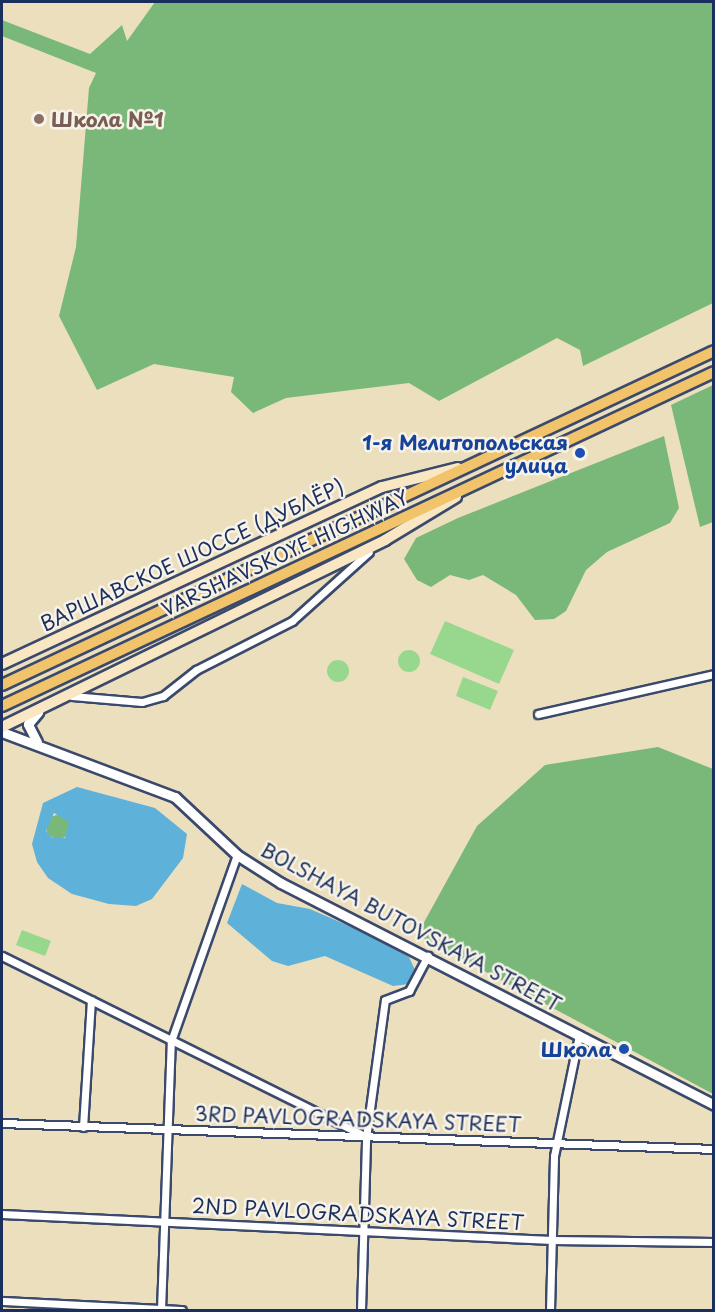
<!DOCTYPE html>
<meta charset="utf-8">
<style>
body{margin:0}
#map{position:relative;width:715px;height:1312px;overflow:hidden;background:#ecdfbd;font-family:"Playpen Sans",sans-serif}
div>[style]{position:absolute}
.green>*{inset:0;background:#98d88e}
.round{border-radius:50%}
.forest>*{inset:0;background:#7ab879}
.water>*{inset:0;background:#5eb1d9}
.roads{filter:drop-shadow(2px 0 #3a496c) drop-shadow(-2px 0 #3a496c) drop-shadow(0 2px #3a496c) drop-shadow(0 -2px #3a496c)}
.minor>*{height:7px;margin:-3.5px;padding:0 3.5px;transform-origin:3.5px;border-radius:3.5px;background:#fff}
.tertiary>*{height:9px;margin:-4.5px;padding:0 4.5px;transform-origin:4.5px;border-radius:4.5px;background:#fff}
.secondary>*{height:10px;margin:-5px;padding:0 5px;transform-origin:5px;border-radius:5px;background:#f9e7c3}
.primary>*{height:10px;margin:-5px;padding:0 5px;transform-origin:5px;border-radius:5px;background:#f1c36a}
.dots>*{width:16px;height:16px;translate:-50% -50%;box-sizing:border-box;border:3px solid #f7f3e8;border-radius:50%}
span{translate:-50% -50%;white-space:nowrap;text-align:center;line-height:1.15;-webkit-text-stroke:5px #f7f3e8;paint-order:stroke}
.education-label{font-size:20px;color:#785e54;font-weight:700}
.left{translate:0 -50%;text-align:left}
.transit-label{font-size:20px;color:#164399;font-weight:700}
.right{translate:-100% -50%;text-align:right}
.street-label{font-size:20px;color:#1b2f5e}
.frame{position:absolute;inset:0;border:3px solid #1b2f5e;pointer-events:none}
</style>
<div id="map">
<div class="green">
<div style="clip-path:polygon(445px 621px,514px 650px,499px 684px,430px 654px)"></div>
<div class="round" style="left:398px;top:650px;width:22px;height:22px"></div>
<div class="round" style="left:327px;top:660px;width:22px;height:22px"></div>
<div style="clip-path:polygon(463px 677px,498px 691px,490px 710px,456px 696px)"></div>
<div style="clip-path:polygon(22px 930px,51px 941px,45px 956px,16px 945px)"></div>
</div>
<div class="forest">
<div style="clip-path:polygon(155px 2px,713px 2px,713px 303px,583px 366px,580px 350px,557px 338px,439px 401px,409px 383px,286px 398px,253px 413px,231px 392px,234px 377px,154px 364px,97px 390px,59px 316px,76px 247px,89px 88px,96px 73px,2px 36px,2px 20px,90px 54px,122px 25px,127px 41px)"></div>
<div style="clip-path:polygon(713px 385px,713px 522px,700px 527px,671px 405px)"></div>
<div style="clip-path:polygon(664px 436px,679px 508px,670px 523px,607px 552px,586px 570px,566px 611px,554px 619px,535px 620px,516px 595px,483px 575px,469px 580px,450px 575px,431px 587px,417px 580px,404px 559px,416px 538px,458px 518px)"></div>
<div style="clip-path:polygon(658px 747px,713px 769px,713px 1094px,417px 935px,477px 826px,545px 765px)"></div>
<div class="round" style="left:46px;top:815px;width:24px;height:24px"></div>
</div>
<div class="water">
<div style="clip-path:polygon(evenodd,77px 787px,155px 808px,187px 834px,183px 858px,152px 899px,136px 906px,109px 904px,72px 894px,48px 878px,37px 862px,32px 844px,43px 803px,77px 787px,54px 813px,69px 822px,65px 838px,52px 838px,46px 831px,54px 813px)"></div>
<div style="clip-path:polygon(242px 884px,277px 903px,310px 909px,372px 936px,409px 957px,416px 972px,409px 984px,393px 986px,325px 956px,288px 966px,272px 961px,227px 923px)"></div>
</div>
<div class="roads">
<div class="minor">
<div style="left:72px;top:696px;width:70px;rotate:4.9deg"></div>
<div style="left:142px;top:702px;width:22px;rotate:-16deg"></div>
<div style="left:163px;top:696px;width:42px;rotate:-38.2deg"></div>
<div style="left:196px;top:670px;width:108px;rotate:-27deg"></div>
<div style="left:292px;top:621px;width:103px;rotate:-41.9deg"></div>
<div style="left:538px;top:714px;width:180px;rotate:-12.8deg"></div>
<div style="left:2px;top:956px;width:404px;rotate:26.4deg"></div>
<div style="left:2px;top:1123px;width:712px;rotate:2.09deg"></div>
<div style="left:83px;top:1127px;width:127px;rotate:-86.4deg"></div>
<div style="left:2px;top:1214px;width:551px;rotate:2.71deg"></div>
<div style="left:552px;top:1240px;width:162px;rotate:0.7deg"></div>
<div style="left:2px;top:1301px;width:180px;rotate:2.9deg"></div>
<div style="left:161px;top:1310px;width:269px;rotate:-87.9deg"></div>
<div style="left:171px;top:1041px;width:197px;rotate:-70.5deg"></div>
<div style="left:361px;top:1310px;width:172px;rotate:-88.3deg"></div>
<div style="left:366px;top:1138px;width:139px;rotate:-82.2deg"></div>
<div style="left:385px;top:1000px;width:26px;rotate:-21deg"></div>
<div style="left:409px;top:991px;width:40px;rotate:-62deg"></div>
<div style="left:550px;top:1310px;width:154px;rotate:-88.5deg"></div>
<div style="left:554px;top:1156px;width:124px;rotate:-78.3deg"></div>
</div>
<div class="tertiary">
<div style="left:2px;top:732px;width:185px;rotate:20.6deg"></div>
<div style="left:175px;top:797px;width:85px;rotate:43.1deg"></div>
<div style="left:237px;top:855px;width:52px;rotate:32.5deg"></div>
<div style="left:281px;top:883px;width:487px;rotate:27.1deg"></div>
<div style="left:37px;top:742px;width:20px;rotate:-117deg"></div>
<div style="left:28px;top:724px;width:16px;rotate:-50deg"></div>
</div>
<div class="secondary">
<div style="left:2px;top:664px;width:419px;rotate:-25deg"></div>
<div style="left:382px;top:487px;width:78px;rotate:-14deg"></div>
<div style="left:2px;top:727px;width:426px;rotate:-26deg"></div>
<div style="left:385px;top:540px;width:83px;rotate:-31.2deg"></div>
</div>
<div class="primary">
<div style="left:2px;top:685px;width:786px;rotate:-25.13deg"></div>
<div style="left:2px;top:706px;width:786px;rotate:-25.13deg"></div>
</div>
</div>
<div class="dots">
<div style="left:39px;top:119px;background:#8d6e63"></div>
<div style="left:580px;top:453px;background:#1a4fb4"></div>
<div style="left:624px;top:1049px;background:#1a4fb4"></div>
</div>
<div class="education-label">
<span class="left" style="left:51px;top:119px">Школа №1</span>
</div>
<div class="transit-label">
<span class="right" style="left:568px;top:454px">1-я Мелитопольская<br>улица</span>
<span class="right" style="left:612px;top:1049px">Школа</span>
</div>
<div class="street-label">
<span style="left:285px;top:553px;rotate:-25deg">VARSHAVSKOYE HIGHWAY</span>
<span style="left:192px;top:555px;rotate:-25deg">ВАРШАВСКОЕ ШОССЕ (ДУБЛЁР)</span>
<span style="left:411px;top:927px;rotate:28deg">BOLSHAYA BUTOVSKAYA STREET</span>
<span style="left:358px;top:1119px;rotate:2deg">3RD PAVLOGRADSKAYA STREET</span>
<span style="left:358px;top:1214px;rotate:3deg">2ND PAVLOGRADSKAYA STREET</span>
</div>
<div class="frame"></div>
</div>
